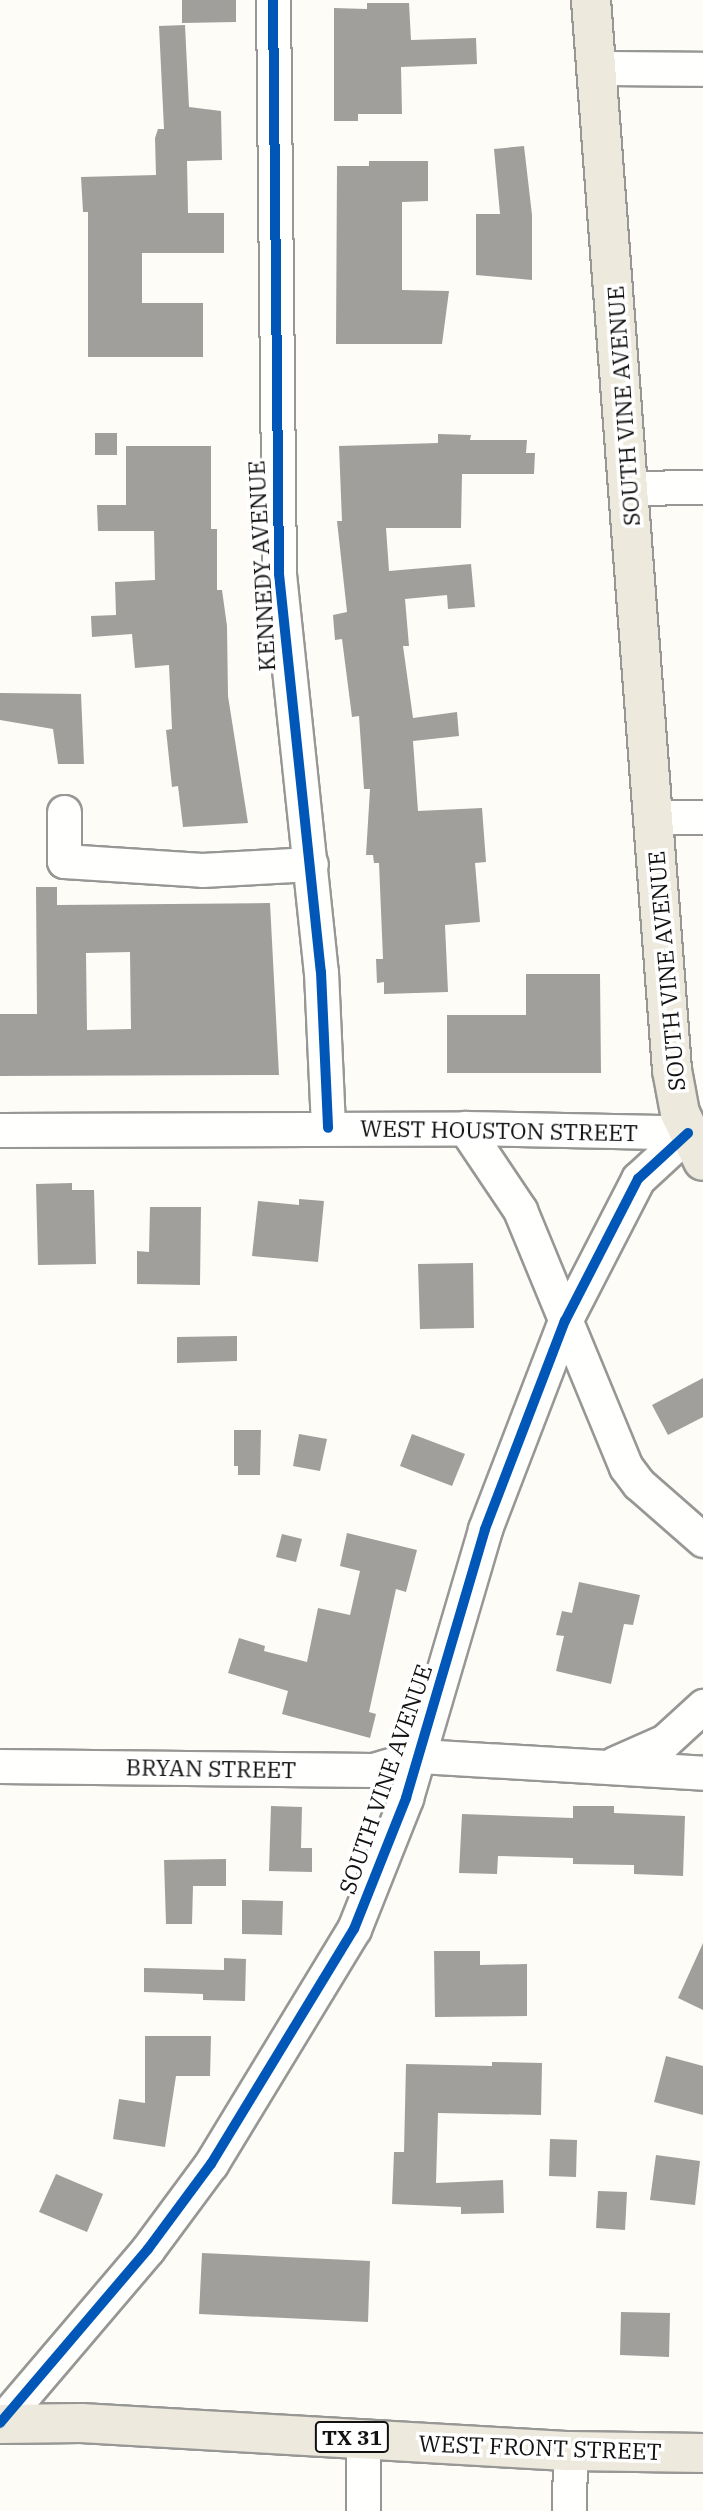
<!DOCTYPE html>
<style>
body{margin:0}
#map{position:relative;width:703px;height:2511px;overflow:hidden;background:#fdfcf7;font-family:"IBM Plex Serif",serif}
div>[style]{position:absolute}
.building>*{inset:0;background:#a19f9c}
.roads{filter:drop-shadow(2px 0 #979795) drop-shadow(-2px 0 #979795) drop-shadow(0 2px #979795) drop-shadow(0 -2px #979795)}
.minor>*{height:33px;margin:-16.5px;padding:0 16.5px;transform-origin:16.5px;border-radius:16.5px;background:#fffffe}
.major>*{height:38px;margin:-19px;padding:0 19px;transform-origin:19px;border-radius:19px;background:#ede9dc}
.cycleway>*{height:10px;margin:-5px;padding:0 5px;transform-origin:5px;border-radius:5px;background:#0057b8}
span{translate:-50% -50%;white-space:nowrap;text-align:center;line-height:1.15;-webkit-text-stroke:7px #fff;paint-order:stroke}
.shield-label span{padding:2px 5px;background:#fff;border:2px solid;border-radius:5px;-webkit-text-stroke-width:0}
.shield-label{font-size:21px;color:#111;font-weight:700}
.street-label{font-size:23px;color:#111}
</style>
<div id="map">
<div class="building">
<div style="clip-path:polygon(182px 0,236px 0,236px 22px,182px 23px)"></div>
<div style="clip-path:polygon(367px 3px,409px 3px,411px 40px,476px 38px,477px 64px,401px 67px,402px 114px,358px 114px,358px 121px,334px 121px,334px 8px,367px 9px)"></div>
<div style="clip-path:polygon(185px 25px,189px 107px,221px 111px,222px 160px,187px 161px,188px 213px,224px 213px,224px 253px,142px 253px,142px 303px,203px 303px,203px 357px,88px 357px,88px 212px,83px 212px,81px 177px,156px 175px,155px 138px,158px 129px,164px 129px,159px 26px)"></div>
<div style="clip-path:polygon(524px 146px,532px 215px,532px 280px,476px 275px,476px 214px,500px 214px,494px 149px)"></div>
<div style="clip-path:polygon(369px 161px,428px 161px,428px 201px,402px 202px,402px 290px,449px 291px,442px 344px,336px 344px,337px 166px,369px 166px)"></div>
<div style="clip-path:polygon(95px 433px,117px 433px,117px 455px,95px 455px)"></div>
<div style="clip-path:polygon(438px 434px,471px 435px,470px 440px,527px 440px,526px 453px,535px 453px,534px 474px,462px 474px,461px 528px,386px 528px,389px 571px,471px 564px,475px 607px,448px 609px,447px 595px,405px 599px,409px 646px,403px 646px,413px 718px,457px 712px,459px 736px,413px 741px,418px 811px,482px 808px,486px 862px,475px 863px,480px 922px,445px 925px,448px 992px,384px 994px,384px 982px,377px 983px,376px 959px,383px 959px,379px 863px,374px 863px,373px 855px,366px 855px,370px 789px,364px 789px,359px 716px,352px 717px,342px 639px,335px 640px,333px 615px,347px 612px,337px 521px,342px 521px,339px 446px,438px 443px)"></div>
<div style="clip-path:polygon(126px 446px,211px 446px,211px 529px,217px 529px,217px 590px,222px 590px,227px 626px,228px 696px,248px 823px,183px 827px,178px 786px,172px 787px,166px 730px,172px 729px,169px 665px,135px 668px,132px 634px,92px 637px,91px 616px,116px 615px,115px 582px,155px 580px,154px 531px,98px 531px,97px 505px,126px 505px)"></div>
<div style="clip-path:polygon(0 693px,81px 694px,84px 764px,58px 764px,53px 729px,0 720px)"></div>
<div style="clip-path:polygon(evenodd,36px 887px,57px 887px,57px 905px,270px 903px,279px 1075px,0 1076px,0 1014px,37px 1014px,36px 887px,130px 952px,131px 1029px,87px 1030px,86px 953px,130px 952px)"></div>
<div style="clip-path:polygon(526px 974px,600px 974px,601px 1073px,447px 1073px,447px 1015px,526px 1015px)"></div>
<div style="clip-path:polygon(72px 1183px,72px 1190px,94px 1190px,96px 1264px,38px 1265px,36px 1184px)"></div>
<div style="clip-path:polygon(299px 1199px,324px 1201px,318px 1262px,252px 1256px,258px 1201px,299px 1205px)"></div>
<div style="clip-path:polygon(150px 1207px,201px 1207px,200px 1285px,137px 1284px,137px 1251px,149px 1252px)"></div>
<div style="clip-path:polygon(473px 1263px,474px 1328px,420px 1329px,418px 1264px)"></div>
<div style="clip-path:polygon(237px 1336px,237px 1361px,177px 1363px,177px 1337px)"></div>
<div style="clip-path:polygon(703px 1378px,703px 1417px,668px 1435px,652px 1405px)"></div>
<div style="clip-path:polygon(234px 1430px,261px 1430px,260px 1475px,238px 1475px,238px 1466px,234px 1466px)"></div>
<div style="clip-path:polygon(299px 1434px,327px 1439px,320px 1471px,293px 1466px)"></div>
<div style="clip-path:polygon(412px 1434px,465px 1454px,452px 1486px,400px 1466px)"></div>
<div style="clip-path:polygon(347px 1533px,417px 1550px,406px 1592px,396px 1589px,369px 1712px,376px 1714px,370px 1738px,282px 1714px,288px 1691px,228px 1673px,239px 1638px,265px 1646px,264px 1651px,307px 1662px,318px 1608px,350px 1615px,360px 1571px,340px 1566px)"></div>
<div style="clip-path:polygon(282px 1534px,302px 1539px,296px 1562px,276px 1557px)"></div>
<div style="clip-path:polygon(579px 1582px,640px 1595px,633px 1625px,624px 1624px,611px 1684px,556px 1671px,564px 1636px,556px 1635px,562px 1611px,572px 1613px)"></div>
<div style="clip-path:polygon(271px 1806px,302px 1807px,301px 1848px,312px 1848px,312px 1872px,269px 1871px)"></div>
<div style="clip-path:polygon(573px 1806px,614px 1806px,614px 1813px,685px 1816px,683px 1876px,634px 1874px,634px 1865px,573px 1864px,573px 1858px,498px 1856px,497px 1874px,459px 1873px,462px 1814px,573px 1818px)"></div>
<div style="clip-path:polygon(226px 1859px,226px 1886px,193px 1886px,192px 1924px,166px 1924px,164px 1860px)"></div>
<div style="clip-path:polygon(242px 1900px,283px 1901px,282px 1935px,242px 1934px)"></div>
<div style="clip-path:polygon(703px 1943px,703px 2010px,678px 1998px)"></div>
<div style="clip-path:polygon(434px 1951px,480px 1951px,480px 1965px,527px 1964px,527px 2016px,435px 2017px)"></div>
<div style="clip-path:polygon(224px 1958px,246px 1959px,245px 2001px,203px 2000px,203px 1994px,144px 1992px,144px 1968px,224px 1970px)"></div>
<div style="clip-path:polygon(145px 2036px,211px 2036px,210px 2076px,176px 2076px,165px 2147px,113px 2139px,119px 2099px,145px 2103px)"></div>
<div style="clip-path:polygon(666px 2056px,703px 2066px,703px 2115px,654px 2102px)"></div>
<div style="clip-path:polygon(492px 2062px,542px 2063px,541px 2115px,438px 2113px,436px 2183px,503px 2180px,504px 2213px,461px 2214px,461px 2207px,392px 2204px,394px 2152px,404px 2152px,406px 2064px,492px 2066px)"></div>
<div style="clip-path:polygon(550px 2139px,577px 2140px,576px 2177px,549px 2176px)"></div>
<div style="clip-path:polygon(656px 2155px,700px 2161px,695px 2205px,650px 2200px)"></div>
<div style="clip-path:polygon(56px 2174px,103px 2194px,87px 2232px,39px 2212px)"></div>
<div style="clip-path:polygon(598px 2191px,627px 2192px,625px 2230px,596px 2228px)"></div>
<div style="clip-path:polygon(202px 2253px,370px 2261px,368px 2322px,199px 2314px)"></div>
<div style="clip-path:polygon(621px 2312px,670px 2313px,669px 2357px,620px 2355px)"></div>
</div>
<div class="roads">
<div class="minor">
<div style="left:273px;top:0;width:574px;rotate:89.4deg"></div>
<div style="left:279px;top:574px;width:400px;rotate:84deg"></div>
<div style="left:321px;top:972px;width:156px;rotate:87.4deg"></div>
<div style="left:596px;top:68px;width:107px;rotate:0.5deg"></div>
<div style="left:629px;top:488px;width:74px;rotate:-0.8deg"></div>
<div style="left:64px;top:812px;width:49px;rotate:90deg"></div>
<div style="left:64px;top:861px;width:138px;rotate:3.7deg"></div>
<div style="left:202px;top:870px;width:109px;rotate:-3.2deg"></div>
<div style="left:653px;top:817px;width:50px"></div>
<div style="left:465px;top:1128px;width:99px;rotate:56.1deg"></div>
<div style="left:520px;top:1210px;width:278px;rotate:67.6deg"></div>
<div style="left:626px;top:1467px;width:21px;rotate:53deg"></div>
<div style="left:639px;top:1484px;width:85px;rotate:41.2deg"></div>
<div style="left:0;top:1130px;width:465px;rotate:-0.2deg"></div>
<div style="left:465px;top:1128px;width:232px;rotate:1.2deg"></div>
<div style="left:615px;top:1763px;width:55px;rotate:-23.7deg"></div>
<div style="left:665px;top:1741px;width:52px;rotate:-42.6deg"></div>
<div style="left:0;top:1766px;width:373px;rotate:0.6deg"></div>
<div style="left:373px;top:1770px;width:49px;rotate:-16.6deg"></div>
<div style="left:420px;top:1756px;width:284px;rotate:3.4deg"></div>
<div style="left:0;top:2423px;width:228px;rotate:-49.6deg"></div>
<div style="left:148px;top:2249px;width:106px;rotate:-53.5deg"></div>
<div style="left:211px;top:2164px;width:275px;rotate:-58.7deg"></div>
<div style="left:354px;top:1929px;width:141px;rotate:-68.3deg"></div>
<div style="left:406px;top:1798px;width:280px;rotate:-73.6deg"></div>
<div style="left:485px;top:1529px;width:223px;rotate:-69deg"></div>
<div style="left:565px;top:1321px;width:160px;rotate:-62.8deg"></div>
<div style="left:638px;top:1179px;width:68px;rotate:-42.6deg"></div>
<div style="left:363px;top:2438px;width:73px;rotate:90deg"></div>
<div style="left:569px;top:2511px;width:60px;rotate:-89deg"></div>
</div>
<div class="major">
<div style="left:591px;top:0;width:1073px;rotate:85.67deg"></div>
<div style="left:672px;top:1070px;width:44px;rotate:79.5deg"></div>
<div style="left:680px;top:1113px;width:53px;rotate:64.4deg"></div>
<div style="left:0;top:2424px;width:81px;rotate:-0.7deg"></div>
<div style="left:81px;top:2423px;width:490px;rotate:3.3deg"></div>
<div style="left:570px;top:2451px;width:133px;rotate:0.9deg"></div>
</div>
</div>
<div class="cycleway">
<div style="left:273px;top:0;width:574px;rotate:89.4deg"></div>
<div style="left:279px;top:574px;width:400px;rotate:84deg"></div>
<div style="left:321px;top:972px;width:156px;rotate:87.4deg"></div>
<div style="left:0;top:2423px;width:228px;rotate:-49.6deg"></div>
<div style="left:148px;top:2249px;width:106px;rotate:-53.5deg"></div>
<div style="left:211px;top:2164px;width:275px;rotate:-58.7deg"></div>
<div style="left:354px;top:1929px;width:141px;rotate:-68.3deg"></div>
<div style="left:406px;top:1798px;width:280px;rotate:-73.6deg"></div>
<div style="left:485px;top:1529px;width:223px;rotate:-69deg"></div>
<div style="left:565px;top:1321px;width:160px;rotate:-62.8deg"></div>
<div style="left:638px;top:1179px;width:68px;rotate:-42.6deg"></div>
</div>
<div class="shield-label">
<span style="left:352px;top:2437px">TX 31</span>
</div>
<div class="street-label">
<span style="left:623px;top:406px;rotate:-94deg">SOUTH VINE AVENUE</span>
<span style="left:261px;top:566px;rotate:-93deg">KENNEDY AVENUE</span>
<span style="left:666px;top:971px;rotate:-95deg">SOUTH VINE AVENUE</span>
<span style="left:499px;top:1130px;rotate:1deg">WEST HOUSTON STREET</span>
<span style="left:211px;top:1768px;rotate:1deg">BRYAN STREET</span>
<span style="left:385px;top:1779px;rotate:-71deg">SOUTH VINE AVENUE</span>
<span style="left:540px;top:2447px;rotate:2deg">WEST FRONT STREET</span>
</div>
</div>
